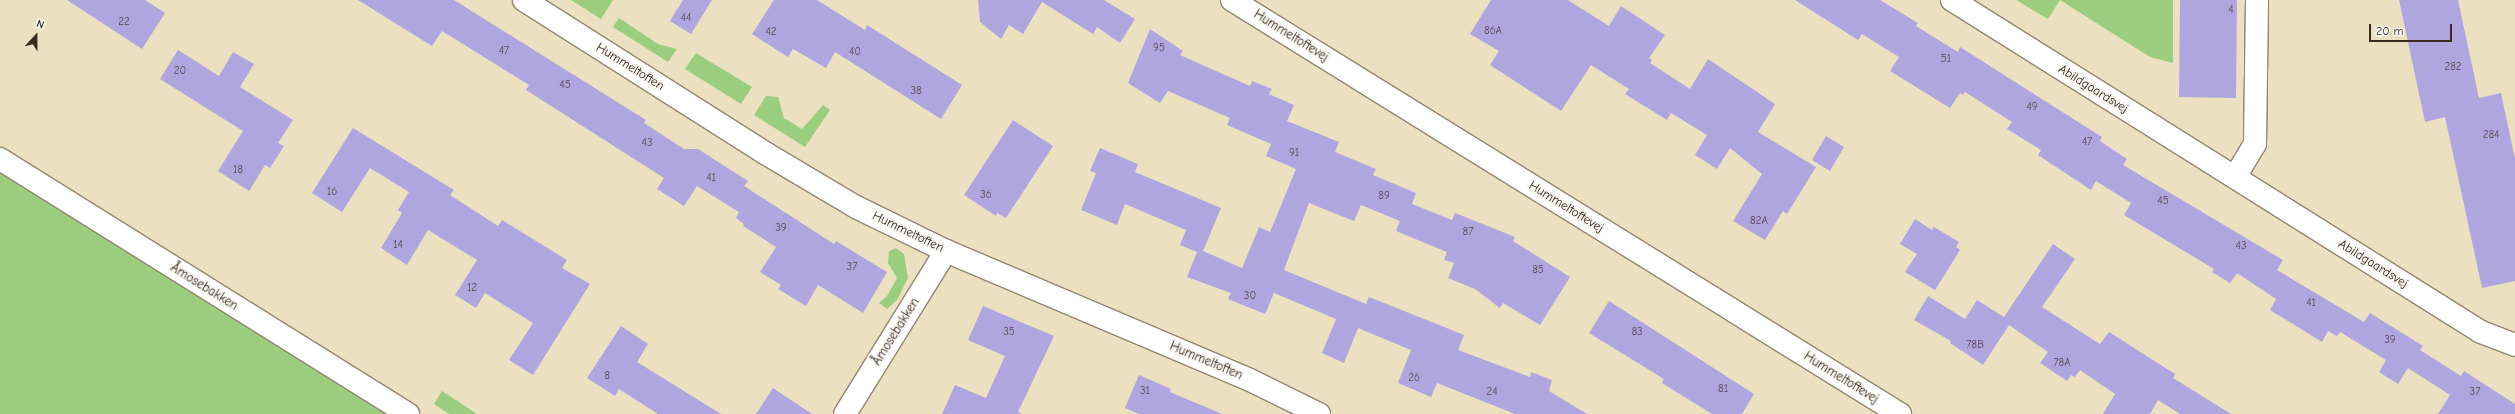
<!DOCTYPE html>
<meta charset="utf-8">
<style>
body{margin:0}
#map{position:relative;width:2515px;height:414px;overflow:hidden;background:#ebe1c0;font-family:"Comic Neue",sans-serif}
div>[style]{position:absolute}
.green>*{inset:0;background:#9acd7e}
.building>*{inset:0;background:#afa6e0}
.roads{filter:drop-shadow(1px 0 #93866f) drop-shadow(-1px 0 #93866f) drop-shadow(0 1px #93866f) drop-shadow(0 -1px #93866f)}
.minor>*{height:22px;margin:-11px;padding:0 11px;transform-origin:11px;border-radius:11px;background:#fff}
.tertiary>*{height:22px;margin:-11px;padding:0 11px;transform-origin:11px;border-radius:11px;background:#fff}
span{translate:-50% -50%;white-space:nowrap;text-align:center;line-height:1.15;-webkit-text-stroke:4px #f6f6f2;paint-order:stroke}
.number-label{font-size:11px;color:#58494e}
.number-label span{-webkit-text-stroke-width:0}
.street-label{font-size:13px;color:#3b2a1e}
.north{position:absolute;left:16px;top:16px;width:40px;height:40px;-webkit-text-stroke:3px #f6f6f2;paint-order:stroke;rotate:21deg;font-size:11px;font-weight:700;line-height:16px;text-align:center;color:#3b2a1e}
.north::after{content:'';display:block;margin:auto;width:14px;height:18px;background:#3b2a1e;clip-path:polygon(50% 0,100% 100%,50% 72%,0 100%)}
.scale{position:absolute;left:2369px;top:24px;width:83px;height:18px;box-sizing:border-box;border:2px solid #3b2a1e;border-top:0;padding-left:5px;font-size:12px;line-height:14px;white-space:nowrap;color:#3b2a1e;-webkit-text-stroke:3px #f6f6f2;paint-order:stroke}
</style>
<div id="map">
<div class="green">
<div style="clip-path:polygon(571px 0,613px 0,601px 19px)"></div>
<div style="clip-path:polygon(2016px 0,2173px 0,2173px 63px,2150px 57px,2060px 0,2048px 19px)"></div>
<div style="clip-path:polygon(619px 18px,658px 44px,677px 49px,668px 62px,613px 27px)"></div>
<div style="clip-path:polygon(696px 53px,752px 87px,741px 104px,685px 69px)"></div>
<div style="clip-path:polygon(766px 96px,778px 97px,784px 118px,802px 129px,823px 105px,830px 110px,805px 147px,754px 115px)"></div>
<div style="clip-path:polygon(0 171px,389px 414px,0 414px)"></div>
<div style="clip-path:polygon(896px 248px,904px 254px,908px 278px,897px 300px,887px 309px,879px 303px,887px 296px,897px 278px,888px 263px,889px 251px)"></div>
<div style="clip-path:polygon(442px 391px,477px 414px,449px 414px,434px 404px)"></div>
</div>
<div class="building">
<div style="clip-path:polygon(67px 0,145px 0,165px 13px,142px 49px)"></div>
<div style="clip-path:polygon(358px 0,454px 0,646px 120px,644px 123px,684px 149px,698px 149px,748px 181px,744px 186px,834px 244px,836px 241px,887px 272px,863px 313px,818px 285px,806px 306px,778px 289px,781px 285px,760px 272px,776px 247px,743px 226px,744px 224px,736px 218px,739px 212px,697px 186px,684px 206px,657px 189px,664px 178px,526px 90px,529px 85px,442px 31px,432px 46px)"></div>
<div style="clip-path:polygon(683px 0,712px 0,691px 34px,670px 21px)"></div>
<div style="clip-path:polygon(774px 0,817px 0,865px 30px,867px 25px,962px 85px,941px 119px,835px 52px,826px 68px,793px 49px,788px 57px,752px 34px)"></div>
<div style="clip-path:polygon(978px 0,1104px 0,1135px 19px,1120px 43px,1097px 27px,1093px 34px,1042px 2px,1023px 34px,1009px 25px,1001px 39px,980px 22px)"></div>
<div style="clip-path:polygon(1491px 0,1568px 0,1609px 26px,1621px 6px,1665px 35px,1649px 58px,1652px 60px,1650px 63px,1690px 89px,1708px 59px,1775px 104px,1758px 132px,1816px 167px,1787px 214px,1783px 211px,1765px 240px,1733px 221px,1762px 174px,1730px 148px,1717px 169px,1695px 155px,1707px 135px,1671px 113px,1667px 120px,1625px 94px,1629px 89px,1591px 65px,1561px 111px,1490px 65px,1499px 51px,1470px 34px)"></div>
<div style="clip-path:polygon(1795px 0,1880px 0,1918px 23px,1916px 26px,1958px 52px,1960px 47px,2102px 137px,2100px 141px,2127px 159px,2123px 165px,2283px 260px,2277px 270px,2364px 322px,2370px 313px,2423px 346px,2420px 350px,2461px 376px,2464px 371px,2515px 404px,2515px 414px,2438px 414px,2450px 395px,2408px 368px,2398px 384px,2379px 372px,2386px 360px,2340px 332px,2337px 336px,2328px 331px,2322px 342px,2270px 310px,2276px 299px,2237px 273px,2230px 283px,2212px 272px,2214px 269px,2124px 215px,2131px 203px,2096px 181px,2091px 190px,2038px 155px,2041px 150px,2007px 129px,2012px 122px,1965px 92px,1963px 95px,1960px 93px,1950px 108px,1890px 71px,1899px 57px,1862px 34px,1858px 40px)"></div>
<div style="clip-path:polygon(2180px 0,2237px 0,2236px 98px,2179px 97px)"></div>
<div style="clip-path:polygon(2399px 0,2458px 0,2479px 98px,2501px 93px,2515px 159px,2515px 281px,2482px 288px,2445px 117px,2425px 122px)"></div>
<div style="clip-path:polygon(1150px 29px,1183px 51px,1180px 55px,1250px 86px,1252px 81px,1272px 89px,1269px 94px,1294px 105px,1287px 121px,1339px 142px,1335px 152px,1376px 169px,1373px 175px,1416px 193px,1412px 204px,1452px 220px,1455px 213px,1515px 237px,1513px 241px,1570px 277px,1540px 325px,1503px 303px,1500px 308px,1475px 289px,1448px 278px,1454px 263px,1444px 260px,1447px 252px,1396px 231px,1400px 221px,1361px 205px,1354px 221px,1309px 203px,1284px 270px,1366px 304px,1369px 297px,1464px 335px,1458px 350px,1530px 377px,1531px 372px,1552px 380px,1549px 391px,1587px 414px,1515px 414px,1437px 383px,1431px 397px,1398px 383px,1411px 350px,1358px 328px,1344px 363px,1322px 353px,1336px 319px,1274px 293px,1265px 314px,1228px 299px,1231px 293px,1187px 277px,1197px 252px,1180px 245px,1186px 230px,1125px 204px,1117px 225px,1081px 210px,1096px 173px,1090px 171px,1100px 148px,1138px 164px,1135px 172px,1221px 208px,1203px 251px,1242px 268px,1259px 227px,1270px 232px,1296px 169px,1266px 156px,1271px 144px,1227px 125px,1230px 118px,1168px 91px,1160px 103px,1128px 83px)"></div>
<div style="clip-path:polygon(178px 50px,219px 76px,233px 52px,254px 64px,240px 87px,293px 120px,278px 143px,284px 146px,270px 168px,265px 165px,249px 191px,218px 171px,243px 131px,160px 79px)"></div>
<div style="clip-path:polygon(1013px 120px,1053px 146px,1006px 218px,997px 213px,996px 216px,964px 195px)"></div>
<div style="clip-path:polygon(353px 128px,454px 190px,450px 195px,498px 226px,502px 220px,567px 260px,562px 268px,590px 284px,533px 375px,509px 360px,533px 323px,485px 293px,476px 308px,455px 295px,477px 260px,428px 230px,407px 265px,381px 248px,402px 213px,398px 210px,409px 192px,370px 168px,342px 212px,312px 193px)"></div>
<div style="clip-path:polygon(1826px 136px,1844px 147px,1830px 171px,1812px 160px)"></div>
<div style="clip-path:polygon(1915px 219px,1932px 230px,1934px 227px,1959px 242px,1956px 247px,1960px 250px,1935px 290px,1905px 272px,1917px 254px,1900px 244px)"></div>
<div style="clip-path:polygon(2053px 244px,2075px 259px,2042px 307px,2100px 344px,2109px 332px,2175px 374px,2173px 378px,2231px 414px,2180px 414px,2158px 400px,2150px 414px,2103px 414px,2115px 394px,2080px 370px,2075px 377px,2071px 375px,2067px 381px,2040px 363px,2048px 352px,2009px 325px,1983px 365px,1950px 343px,1951px 341px,1914px 320px,1928px 296px,1965px 319px,1977px 300px,2004px 317px)"></div>
<div style="clip-path:polygon(1609px 301px,1754px 394px,1742px 414px,1712px 414px,1662px 383px,1664px 379px,1589px 333px)"></div>
<div style="clip-path:polygon(983px 306px,1054px 336px,1018px 412px,1022px 414px,942px 414px,955px 385px,986px 398px,1005px 356px,968px 340px)"></div>
<div style="clip-path:polygon(621px 326px,648px 344px,637px 362px,721px 414px,658px 414px,619px 389px,615px 396px,587px 378px)"></div>
<div style="clip-path:polygon(1139px 375px,1171px 389px,1170px 392px,1222px 414px,1139px 414px,1125px 408px)"></div>
<div style="clip-path:polygon(773px 388px,812px 414px,756px 414px)"></div>
</div>
<div class="roads">
<div class="minor">
<div style="left:524px;top:0;width:285px;rotate:32.4deg"></div>
<div style="left:765px;top:153px;width:106px;rotate:30.7deg"></div>
<div style="left:856px;top:207px;width:100px;rotate:26.1deg"></div>
<div style="left:946px;top:251px;width:330px;rotate:23deg"></div>
<div style="left:1250px;top:380px;width:77px;rotate:26.2deg"></div>
<div style="left:1952px;top:0;width:625px;rotate:32.11deg"></div>
<div style="left:2481px;top:332px;width:36px;rotate:21deg"></div>
<div style="left:0;top:159px;width:481px;rotate:32deg"></div>
<div style="left:2235px;top:177px;width:39px;rotate:-59deg"></div>
<div style="left:2255px;top:144px;width:144px;rotate:-89.2deg"></div>
<div style="left:845px;top:414px;width:192px;rotate:-58.2deg"></div>
</div>
<div class="tertiary">
<div style="left:1232px;top:0;width:786px;rotate:31.79deg"></div>
</div>
</div>
<div class="number-label">
<span style="left:2231px;top:10px">4</span>
<span style="left:686px;top:18px">44</span>
<span style="left:124px;top:22px">22</span>
<span style="left:1493px;top:31px">86A</span>
<span style="left:771px;top:32px">42</span>
<span style="left:1159px;top:48px">95</span>
<span style="left:504px;top:51px">47</span>
<span style="left:855px;top:52px">40</span>
<span style="left:1946px;top:59px">51</span>
<span style="left:2453px;top:67px">282</span>
<span style="left:180px;top:71px">20</span>
<span style="left:565px;top:85px">45</span>
<span style="left:916px;top:91px">38</span>
<span style="left:2032px;top:107px">49</span>
<span style="left:2491px;top:135px">284</span>
<span style="left:2087px;top:142px">47</span>
<span style="left:647px;top:143px">43</span>
<span style="left:1294px;top:153px">91</span>
<span style="left:238px;top:170px">18</span>
<span style="left:711px;top:178px">41</span>
<span style="left:332px;top:192px">16</span>
<span style="left:986px;top:195px">36</span>
<span style="left:1384px;top:196px">89</span>
<span style="left:2163px;top:201px">45</span>
<span style="left:1759px;top:221px">82A</span>
<span style="left:781px;top:228px">39</span>
<span style="left:1468px;top:232px">87</span>
<span style="left:398px;top:245px">14</span>
<span style="left:2241px;top:246px">43</span>
<span style="left:852px;top:267px">37</span>
<span style="left:1538px;top:270px">85</span>
<span style="left:472px;top:288px">12</span>
<span style="left:1250px;top:296px">30</span>
<span style="left:2311px;top:303px">41</span>
<span style="left:1009px;top:332px">35</span>
<span style="left:1637px;top:332px">83</span>
<span style="left:2390px;top:340px">39</span>
<span style="left:1975px;top:345px">78B</span>
<span style="left:2062px;top:363px">78A</span>
<span style="left:607px;top:376px">8</span>
<span style="left:1414px;top:378px">26</span>
<span style="left:1723px;top:389px">81</span>
<span style="left:1145px;top:391px">31</span>
<span style="left:1492px;top:392px">24</span>
<span style="left:2475px;top:392px">37</span>
</div>
<div class="street-label">
<span style="left:1291px;top:36px;rotate:32deg">Hummeltoftevej</span>
<span style="left:630px;top:67px;rotate:32deg">Hummeltoften</span>
<span style="left:2093px;top:89px;rotate:32deg">Abildgaardsvej</span>
<span style="left:1566px;top:207px;rotate:32deg">Hummeltoftevej</span>
<span style="left:908px;top:232px;rotate:26deg">Hummeltoften</span>
<span style="left:2373px;top:264px;rotate:32deg">Abildgaardsvej</span>
<span style="left:204px;top:287px;rotate:32deg">Åmosebakken</span>
<span style="left:896px;top:332px;rotate:-58deg">Åmosebakken</span>
<span style="left:1206px;top:361px;rotate:23deg">Hummeltoften</span>
<span style="left:1841px;top:378px;rotate:32deg">Hummeltoftevej</span>
</div>
<div class="north">N</div>
<div class="scale">20 m</div>
</div>
